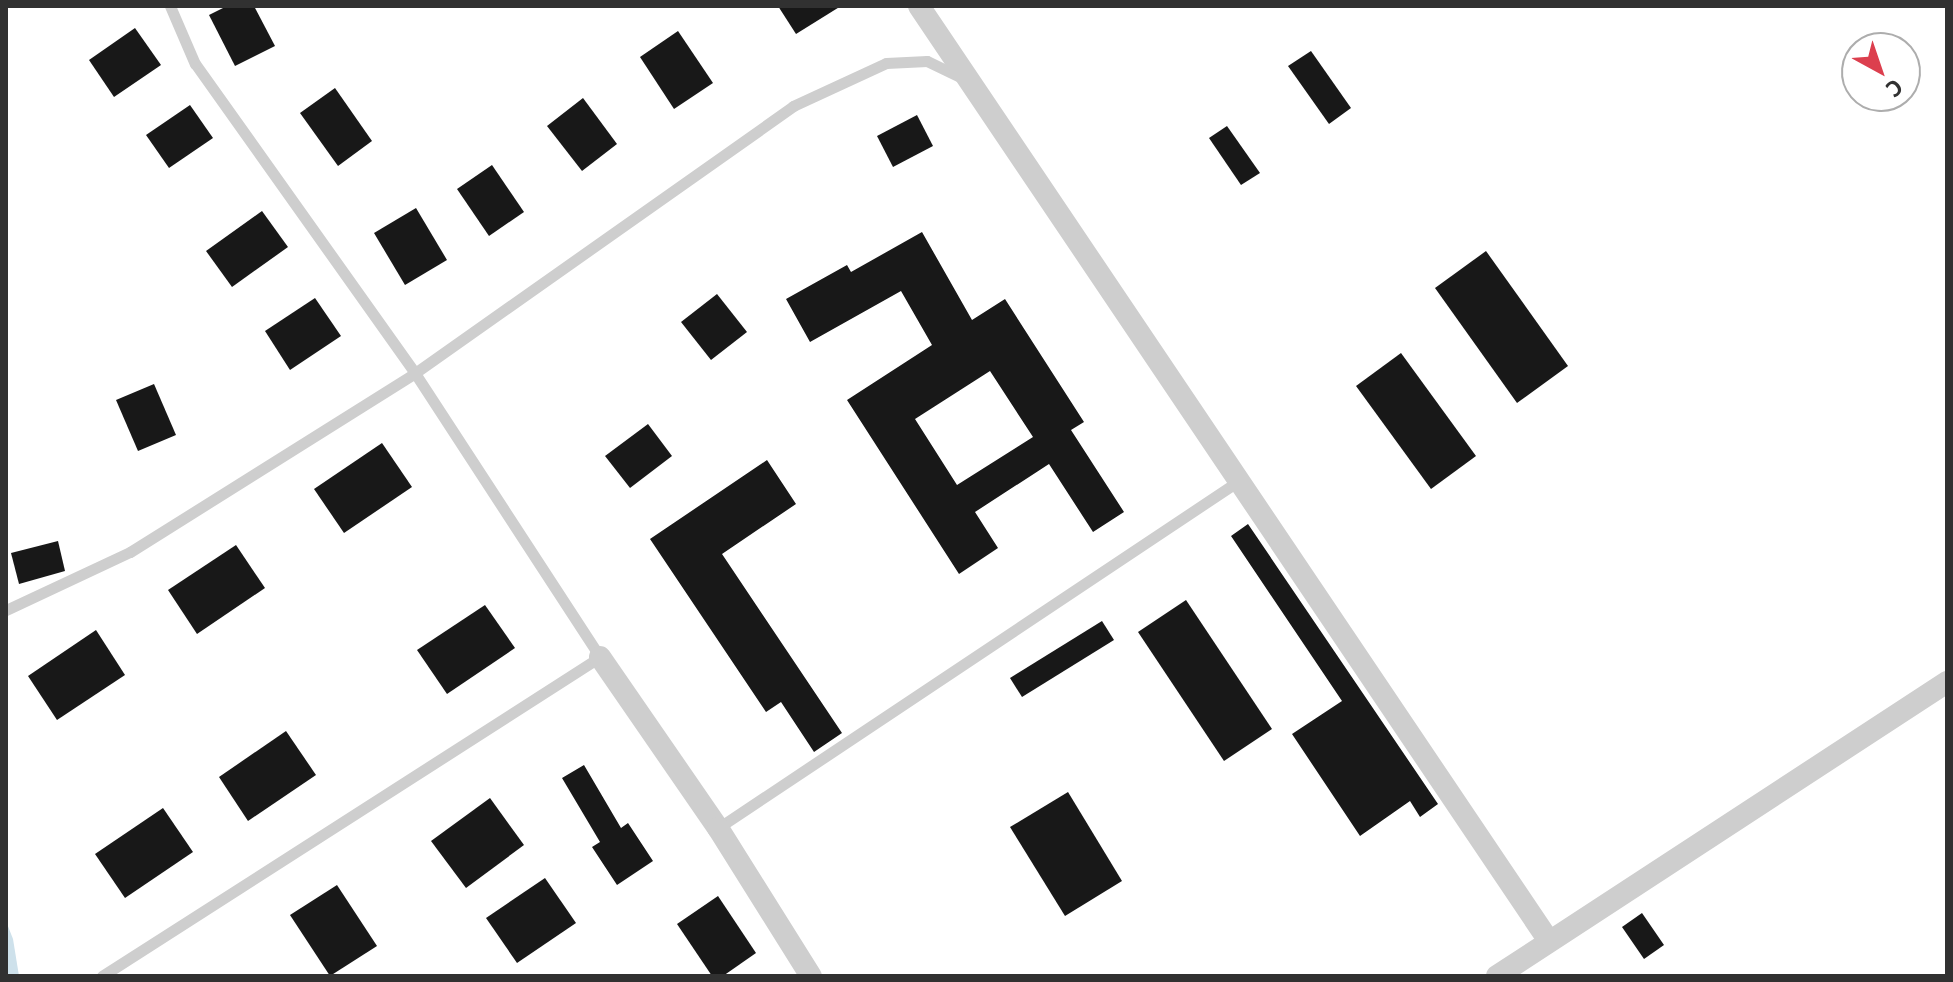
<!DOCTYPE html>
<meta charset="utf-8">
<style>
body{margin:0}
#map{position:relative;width:1953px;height:982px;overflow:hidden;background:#fff;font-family:"Open Sans",sans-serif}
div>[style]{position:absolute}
.water>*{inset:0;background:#cee1eb}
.building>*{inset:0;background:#181818}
.lane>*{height:11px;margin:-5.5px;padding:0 5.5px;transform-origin:5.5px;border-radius:5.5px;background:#cecece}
.street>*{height:22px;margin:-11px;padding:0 11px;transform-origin:11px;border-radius:11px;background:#cecece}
span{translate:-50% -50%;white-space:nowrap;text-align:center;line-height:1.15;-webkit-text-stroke:8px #fff;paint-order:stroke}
.frame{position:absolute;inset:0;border:8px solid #313131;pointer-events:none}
.north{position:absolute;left:1841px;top:32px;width:80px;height:80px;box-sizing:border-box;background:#fff;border:2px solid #adadad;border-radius:50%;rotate:140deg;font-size:22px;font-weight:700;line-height:32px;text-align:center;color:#313131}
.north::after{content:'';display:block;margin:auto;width:28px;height:36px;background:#dc3f4e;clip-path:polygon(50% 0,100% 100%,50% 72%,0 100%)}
</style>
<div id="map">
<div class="water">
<div style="clip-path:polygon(6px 921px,13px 939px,19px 976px,6px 976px)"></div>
</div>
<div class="building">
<div style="clip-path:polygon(227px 6px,254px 6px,275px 46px,235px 66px,209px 15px)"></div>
<div style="clip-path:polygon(778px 6px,841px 6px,796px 34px)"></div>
<div style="clip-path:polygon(135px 28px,161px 65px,114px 97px,89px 60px)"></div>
<div style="clip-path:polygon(678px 31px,713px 83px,674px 109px,640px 57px)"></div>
<div style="clip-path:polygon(1311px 51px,1351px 108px,1329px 124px,1288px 66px)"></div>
<div style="clip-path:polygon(335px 88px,372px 141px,338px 166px,300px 113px)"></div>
<div style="clip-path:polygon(583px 98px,617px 144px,582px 171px,547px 126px)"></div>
<div style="clip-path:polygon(190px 105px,213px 138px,169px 168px,146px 135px)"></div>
<div style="clip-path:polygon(917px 115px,933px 146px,893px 167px,877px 136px)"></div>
<div style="clip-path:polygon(1227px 126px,1260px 173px,1241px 185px,1209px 138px)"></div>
<div style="clip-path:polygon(492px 165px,524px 212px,489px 236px,457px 189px)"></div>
<div style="clip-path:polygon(416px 208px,447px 260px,405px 285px,374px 233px)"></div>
<div style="clip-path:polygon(262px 211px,288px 247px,232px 287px,206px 251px)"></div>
<div style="clip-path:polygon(evenodd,922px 232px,972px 320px,1005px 299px,1084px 422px,1071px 430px,1124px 512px,1093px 532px,1049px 464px,975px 512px,998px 548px,959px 574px,847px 400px,932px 345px,901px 291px,810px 342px,786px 299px,847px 265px,851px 272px,922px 232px,990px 371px,1033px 437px,957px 485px,915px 419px,990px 371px)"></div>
<div style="clip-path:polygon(1486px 251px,1568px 366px,1517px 403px,1435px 288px)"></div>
<div style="clip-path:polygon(717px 294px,747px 332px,711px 360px,681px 322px)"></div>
<div style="clip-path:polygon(315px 298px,341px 336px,290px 370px,265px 331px)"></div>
<div style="clip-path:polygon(1401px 353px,1476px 456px,1431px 489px,1356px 386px)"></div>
<div style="clip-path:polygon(154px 384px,176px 435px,138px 451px,116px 400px)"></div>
<div style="clip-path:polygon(648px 424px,672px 456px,630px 488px,605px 456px)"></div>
<div style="clip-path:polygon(382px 443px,412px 487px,344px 533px,314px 489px)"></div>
<div style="clip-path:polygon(767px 460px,796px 504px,722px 554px,842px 733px,814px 752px,781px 702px,766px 712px,650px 539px)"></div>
<div style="clip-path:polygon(1248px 524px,1438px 804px,1420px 817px,1410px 801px,1360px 836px,1292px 734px,1342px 701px,1231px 536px)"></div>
<div style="clip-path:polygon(58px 541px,65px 571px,19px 584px,11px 553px)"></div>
<div style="clip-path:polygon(236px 545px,265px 588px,197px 634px,168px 590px)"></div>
<div style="clip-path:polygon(1186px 600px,1272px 729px,1224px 761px,1138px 632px)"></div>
<div style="clip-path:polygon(485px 605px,515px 648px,447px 694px,417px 650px)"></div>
<div style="clip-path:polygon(1102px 621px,1114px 640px,1022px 697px,1010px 678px)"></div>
<div style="clip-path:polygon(96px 630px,125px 675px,57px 720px,28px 676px)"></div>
<div style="clip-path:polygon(286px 731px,316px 775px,248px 821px,219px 777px)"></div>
<div style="clip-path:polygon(584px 765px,621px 828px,628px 823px,653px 861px,617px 885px,592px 847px,600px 842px,562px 778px)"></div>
<div style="clip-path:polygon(1068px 792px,1122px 881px,1065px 916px,1010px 827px)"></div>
<div style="clip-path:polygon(490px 798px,524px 845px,466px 888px,431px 841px)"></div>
<div style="clip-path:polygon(163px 808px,193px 852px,125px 898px,95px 854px)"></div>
<div style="clip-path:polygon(545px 878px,576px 923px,517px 963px,486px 918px)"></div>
<div style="clip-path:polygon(337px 885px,377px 946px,330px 976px,290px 915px)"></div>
<div style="clip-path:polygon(718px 896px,756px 953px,723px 976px,712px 976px,677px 924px)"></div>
<div style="clip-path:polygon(1642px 913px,1664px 945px,1644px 959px,1622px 927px)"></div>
</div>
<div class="lane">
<div style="left:6px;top:610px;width:137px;rotate:-25.1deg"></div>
<div style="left:130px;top:552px;width:337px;rotate:-32.1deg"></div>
<div style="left:415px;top:373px;width:463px;rotate:-35.2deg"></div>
<div style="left:793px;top:106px;width:102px;rotate:-24.8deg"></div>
<div style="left:886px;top:63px;width:41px;rotate:-2.8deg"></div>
<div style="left:927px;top:61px;width:41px;rotate:25.9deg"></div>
<div style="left:718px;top:828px;width:624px;rotate:-33.69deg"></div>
<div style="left:102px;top:976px;width:591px;rotate:-32.64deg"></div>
<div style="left:600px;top:657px;width:339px;rotate:-123.1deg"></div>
<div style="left:415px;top:373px;width:379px;rotate:-125.4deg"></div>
<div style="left:195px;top:64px;width:63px;rotate:-113.3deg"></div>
</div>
<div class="street">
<div style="left:919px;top:6px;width:1127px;rotate:56.03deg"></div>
<div style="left:600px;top:657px;width:208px;rotate:55.4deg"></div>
<div style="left:718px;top:828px;width:175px;rotate:57.9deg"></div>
<div style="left:1497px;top:976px;width:538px;rotate:-33.16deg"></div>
</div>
<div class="frame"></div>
<div class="north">С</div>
</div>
